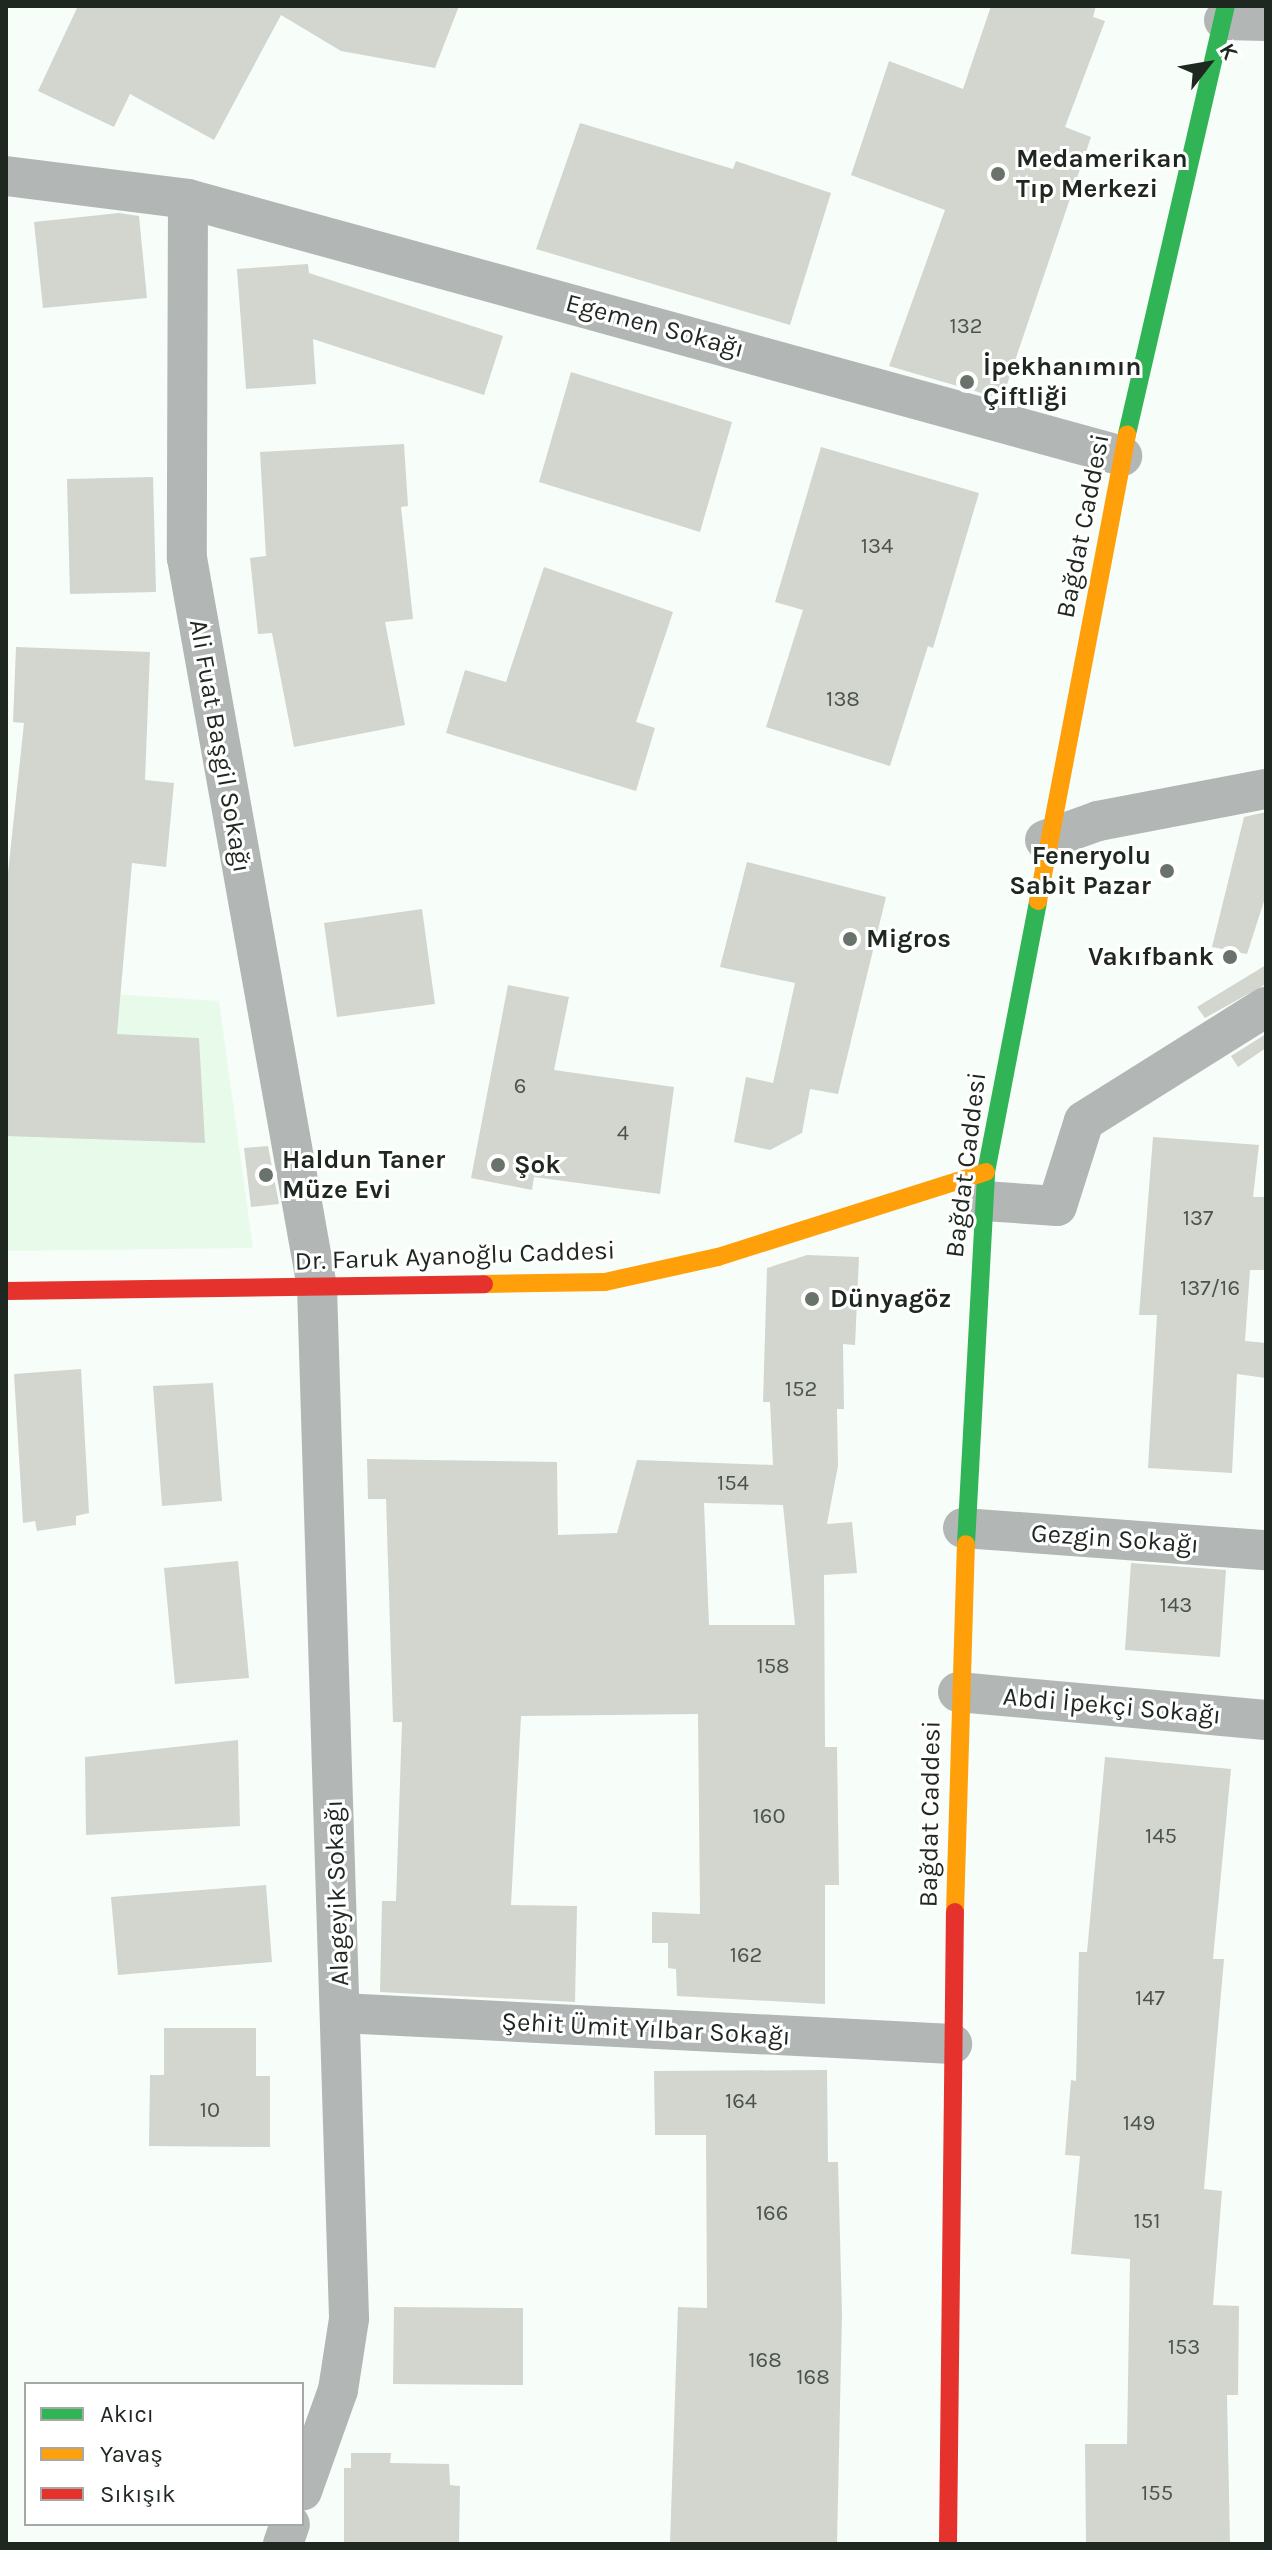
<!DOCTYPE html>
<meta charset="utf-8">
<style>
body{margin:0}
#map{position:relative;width:1272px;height:2550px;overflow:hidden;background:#f7fdf8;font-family:Karla,sans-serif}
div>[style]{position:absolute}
.built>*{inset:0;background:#e8fbea}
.building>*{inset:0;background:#d2d6cf}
.street>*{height:40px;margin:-20px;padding:0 20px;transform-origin:20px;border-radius:20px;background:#b2b7b6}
.fast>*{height:18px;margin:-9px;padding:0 9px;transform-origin:9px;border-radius:9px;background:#30b455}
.slow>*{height:18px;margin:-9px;padding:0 9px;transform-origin:9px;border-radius:9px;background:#ff9f0a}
.jam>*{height:18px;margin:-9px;padding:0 9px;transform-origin:9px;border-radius:9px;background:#e5322d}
.dots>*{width:22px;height:22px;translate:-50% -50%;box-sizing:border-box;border:4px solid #fff;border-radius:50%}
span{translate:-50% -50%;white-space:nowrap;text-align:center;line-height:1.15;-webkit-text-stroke:6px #fff;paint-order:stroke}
.number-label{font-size:22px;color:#4b534c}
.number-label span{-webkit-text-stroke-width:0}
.poi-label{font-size:26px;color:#1e2720;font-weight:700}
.left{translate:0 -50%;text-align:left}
.right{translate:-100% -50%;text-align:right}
.street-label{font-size:26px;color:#1e2720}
.frame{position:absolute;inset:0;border:8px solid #1e2720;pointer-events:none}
.legend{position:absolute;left:24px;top:2382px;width:280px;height:144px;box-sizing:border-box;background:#fff;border:2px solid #a5a9a6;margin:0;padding:10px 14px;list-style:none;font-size:24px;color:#1e2720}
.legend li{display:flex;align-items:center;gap:16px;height:40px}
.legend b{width:40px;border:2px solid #a5a9a6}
.north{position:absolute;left:1168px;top:24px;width:80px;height:80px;-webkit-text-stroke:6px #fff;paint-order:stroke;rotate:59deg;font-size:22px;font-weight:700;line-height:32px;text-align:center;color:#1e2720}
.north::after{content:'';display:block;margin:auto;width:28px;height:36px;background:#1e2720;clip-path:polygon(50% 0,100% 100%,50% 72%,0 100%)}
</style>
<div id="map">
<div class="built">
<div style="clip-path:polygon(6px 987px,219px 1001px,253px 1248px,6px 1251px)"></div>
</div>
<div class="building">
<div style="clip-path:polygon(78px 6px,459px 6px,435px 68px,341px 51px,281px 15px,214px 140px,130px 94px,114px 127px,38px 91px)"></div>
<div style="clip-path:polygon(991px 6px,1096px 6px,1093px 17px,1105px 21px,1065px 127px,1091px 137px,1002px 399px,889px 366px,945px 210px,851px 175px,889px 61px,963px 89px)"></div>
<div style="clip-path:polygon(580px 123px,733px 169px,736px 161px,831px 193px,790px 325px,536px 249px)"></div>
<div style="clip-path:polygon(119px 213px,139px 216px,147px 298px,43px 308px,34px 222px)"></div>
<div style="clip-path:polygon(308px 264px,309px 273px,503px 336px,484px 395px,313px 339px,316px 384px,246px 389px,237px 269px)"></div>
<div style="clip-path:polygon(571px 372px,732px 422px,700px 532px,539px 482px)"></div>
<div style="clip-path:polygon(404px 444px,408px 506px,401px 507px,413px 619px,385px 622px,405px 725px,294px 747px,272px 633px,258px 634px,250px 558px,266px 556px,260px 452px)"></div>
<div style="clip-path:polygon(821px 447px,979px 493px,933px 648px,928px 646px,890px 766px,766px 727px,803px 610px,775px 602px)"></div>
<div style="clip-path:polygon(153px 477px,156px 592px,70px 594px,67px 479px)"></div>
<div style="clip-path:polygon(544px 567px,673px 612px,636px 722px,655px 728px,636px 791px,446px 733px,465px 670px,506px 682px)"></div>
<div style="clip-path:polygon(16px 647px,150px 652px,145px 780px,174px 783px,166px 867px,132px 863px,117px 1034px,199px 1038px,205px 1143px,6px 1136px,6px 891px,24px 723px,13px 722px)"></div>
<div style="clip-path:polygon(1266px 812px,1266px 895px,1247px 954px,1212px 947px,1244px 817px)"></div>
<div style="clip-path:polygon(747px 862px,886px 897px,838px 1094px,810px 1089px,802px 1133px,770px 1150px,734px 1142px,746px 1077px,773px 1083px,795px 983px,720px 967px)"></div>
<div style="clip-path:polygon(422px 909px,435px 1004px,337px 1017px,324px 923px)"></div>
<div style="clip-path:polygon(1266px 965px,1266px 984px,1205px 1018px,1197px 1007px)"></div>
<div style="clip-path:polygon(508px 985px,569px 997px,554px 1070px,674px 1087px,660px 1194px,534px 1177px,532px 1190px,471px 1178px)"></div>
<div style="clip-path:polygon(1266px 1034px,1266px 1048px,1238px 1067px,1231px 1056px)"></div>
<div style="clip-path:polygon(1153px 1137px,1259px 1145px,1253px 1197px,1266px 1197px,1266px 1270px,1250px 1270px,1245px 1341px,1266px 1343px,1266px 1378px,1237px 1374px,1232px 1473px,1148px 1468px,1157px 1315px,1139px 1315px)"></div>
<div style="clip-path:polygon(268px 1146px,279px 1204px,251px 1207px,244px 1148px)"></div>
<div style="clip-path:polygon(evenodd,807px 1255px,859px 1257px,855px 1345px,843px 1344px,844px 1409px,837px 1409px,838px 1466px,827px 1524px,852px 1522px,857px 1573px,824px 1575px,825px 1747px,837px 1747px,839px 1885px,825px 1885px,825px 2004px,677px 1996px,676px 1969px,668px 1968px,668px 1943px,652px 1943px,652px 1912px,700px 1914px,698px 1714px,521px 1716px,511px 1905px,577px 1906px,575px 2002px,380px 1992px,382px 1901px,396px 1901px,402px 1722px,393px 1722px,386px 1499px,368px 1499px,367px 1459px,557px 1462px,558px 1535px,617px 1533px,637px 1460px,773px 1465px,770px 1402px,763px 1402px,767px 1268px,807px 1255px,704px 1503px,783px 1505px,795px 1625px,709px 1625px,704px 1503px)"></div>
<div style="clip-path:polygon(81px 1369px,89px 1513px,76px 1516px,76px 1525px,37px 1531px,35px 1521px,23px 1523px,14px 1374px)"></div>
<div style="clip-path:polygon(213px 1383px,222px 1501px,162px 1506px,153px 1386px)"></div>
<div style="clip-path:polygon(238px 1561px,249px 1678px,175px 1684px,164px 1568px)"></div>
<div style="clip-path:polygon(1131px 1563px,1226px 1570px,1220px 1657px,1125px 1650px)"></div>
<div style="clip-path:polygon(238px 1740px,240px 1826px,86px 1835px,85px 1757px)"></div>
<div style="clip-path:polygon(1105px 1757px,1231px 1769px,1213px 1959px,1224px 1959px,1204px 2189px,1222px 2191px,1213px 2305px,1239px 2306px,1238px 2395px,1227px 2395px,1230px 2544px,1086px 2544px,1085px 2444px,1127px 2444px,1130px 2259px,1071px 2254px,1080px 2156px,1065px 2155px,1071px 2080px,1076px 2081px,1079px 1952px,1087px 1952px)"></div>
<div style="clip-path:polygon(266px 1885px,272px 1962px,118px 1975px,111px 1897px)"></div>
<div style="clip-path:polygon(164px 2028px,256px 2028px,256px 2076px,270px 2076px,270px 2147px,149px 2146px,150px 2075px,164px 2075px)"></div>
<div style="clip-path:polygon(827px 2070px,828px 2162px,838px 2162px,842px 2314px,837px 2544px,670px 2544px,678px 2307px,707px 2308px,706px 2135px,655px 2135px,654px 2071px)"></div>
<div style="clip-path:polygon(394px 2307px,523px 2308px,523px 2385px,393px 2384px)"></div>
<div style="clip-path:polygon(351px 2453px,391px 2453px,390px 2463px,449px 2464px,450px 2485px,460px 2486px,459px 2544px,344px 2544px,344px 2468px,351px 2468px)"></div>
</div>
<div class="street">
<div style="left:1224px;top:20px;width:42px;rotate:1.4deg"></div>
<div style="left:6px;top:176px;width:183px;rotate:7.2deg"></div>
<div style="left:188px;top:199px;width:969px;rotate:15.38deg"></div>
<div style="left:188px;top:199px;width:359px;rotate:90.2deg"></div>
<div style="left:187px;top:558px;width:741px;rotate:79.89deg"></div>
<div style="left:317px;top:1287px;width:1032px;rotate:88.22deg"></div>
<div style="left:349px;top:2319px;width:72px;rotate:98.8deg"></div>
<div style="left:338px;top:2390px;width:107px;rotate:109.6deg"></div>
<div style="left:1045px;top:840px;width:56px;rotate:-19.7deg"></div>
<div style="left:1098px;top:821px;width:171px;rotate:-10.8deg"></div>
<div style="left:984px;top:1201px;width:73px;rotate:3.9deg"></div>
<div style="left:1057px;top:1206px;width:89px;rotate:-72.4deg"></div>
<div style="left:1084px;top:1121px;width:215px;rotate:-32.1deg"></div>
<div style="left:963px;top:1528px;width:304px;rotate:4.2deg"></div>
<div style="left:958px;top:1692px;width:309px;rotate:5.2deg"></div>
<div style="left:341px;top:2013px;width:612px;rotate:2.9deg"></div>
<div style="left:283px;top:2544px;width:21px;rotate:-71deg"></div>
</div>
<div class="fast">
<div style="left:1127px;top:434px;width:439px;rotate:-77deg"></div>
<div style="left:966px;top:1544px;width:373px;rotate:-86.9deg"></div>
<div style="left:986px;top:1172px;width:276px;rotate:-79.1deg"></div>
</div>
<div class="slow">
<div style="left:1038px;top:901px;width:475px;rotate:-79.2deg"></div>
<div style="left:484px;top:1284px;width:121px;rotate:-0.9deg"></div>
<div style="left:605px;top:1282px;width:116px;rotate:-12.5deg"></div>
<div style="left:718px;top:1257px;width:281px;rotate:-17.6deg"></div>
<div style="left:955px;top:1912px;width:368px;rotate:-88.3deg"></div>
</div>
<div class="jam">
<div style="left:6px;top:1291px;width:478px;rotate:-0.8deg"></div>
<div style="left:948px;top:2544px;width:632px;rotate:-89.37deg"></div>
</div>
<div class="dots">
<div style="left:998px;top:174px;background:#6a726c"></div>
<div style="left:967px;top:382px;background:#6a726c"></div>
<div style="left:1167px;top:871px;background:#6a726c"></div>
<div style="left:850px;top:939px;background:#6a726c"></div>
<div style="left:1230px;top:957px;background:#6a726c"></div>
<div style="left:498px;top:1165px;background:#6a726c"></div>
<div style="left:266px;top:1175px;background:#6a726c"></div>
<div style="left:812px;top:1299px;background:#6a726c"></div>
</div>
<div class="number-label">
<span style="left:966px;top:327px">132</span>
<span style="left:877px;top:547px">134</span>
<span style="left:843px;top:700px">138</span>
<span style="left:520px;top:1087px">6</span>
<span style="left:623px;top:1134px">4</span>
<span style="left:1198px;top:1219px">137</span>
<span style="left:1210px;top:1289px">137/16</span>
<span style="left:801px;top:1390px">152</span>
<span style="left:733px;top:1484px">154</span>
<span style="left:1176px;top:1606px">143</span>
<span style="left:773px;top:1667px">158</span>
<span style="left:769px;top:1817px">160</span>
<span style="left:1161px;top:1837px">145</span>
<span style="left:746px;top:1956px">162</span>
<span style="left:1150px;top:1999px">147</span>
<span style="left:741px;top:2102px">164</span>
<span style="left:210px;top:2111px">10</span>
<span style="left:1139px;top:2124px">149</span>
<span style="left:772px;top:2214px">166</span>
<span style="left:1147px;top:2222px">151</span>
<span style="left:1184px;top:2348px">153</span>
<span style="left:765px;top:2361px">168</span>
<span style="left:813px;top:2378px">168</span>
<span style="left:1157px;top:2494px">155</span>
</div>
<div class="poi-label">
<span class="left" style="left:1016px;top:174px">Medamerikan<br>Tıp Merkezi</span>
<span class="left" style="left:983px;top:382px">İpekhanımın<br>Çiftliği</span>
<span class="right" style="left:1151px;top:871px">Feneryolu<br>Sabit Pazar</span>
<span class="left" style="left:866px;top:939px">Migros</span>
<span class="right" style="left:1214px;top:957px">Vakıfbank</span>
<span class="left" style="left:282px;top:1175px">Haldun Taner<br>Müze Evi</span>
<span class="left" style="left:514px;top:1165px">Şok</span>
<span class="left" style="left:830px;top:1299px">Dünyagöz</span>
</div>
<div class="street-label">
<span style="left:655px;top:326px;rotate:15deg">Egemen Sokağı</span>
<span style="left:1083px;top:526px;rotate:-79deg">Bağdat Caddesi</span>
<span style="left:220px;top:746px;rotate:80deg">Ali Fuat Başgil Sokağı</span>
<span style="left:966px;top:1165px;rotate:-83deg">Bağdat Caddesi</span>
<span style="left:455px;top:1256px;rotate:-2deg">Dr. Faruk Ayanoğlu Caddesi</span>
<span style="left:1115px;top:1539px;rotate:4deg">Gezgin Sokağı</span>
<span style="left:1112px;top:1706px;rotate:5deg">Abdi İpekçi Sokağı</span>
<span style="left:930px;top:1814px;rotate:-89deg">Bağdat Caddesi</span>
<span style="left:337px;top:1893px;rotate:-92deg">Alageyik Sokağı</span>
<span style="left:646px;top:2029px;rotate:3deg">Şehit Ümit Yılbar Sokağı</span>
</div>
<div class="frame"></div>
<ul class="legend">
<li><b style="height:10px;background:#30b455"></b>Akıcı</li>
<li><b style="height:10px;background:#ff9f0a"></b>Yavaş</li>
<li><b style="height:10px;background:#e5322d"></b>Sıkışık</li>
</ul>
<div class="north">K</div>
</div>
